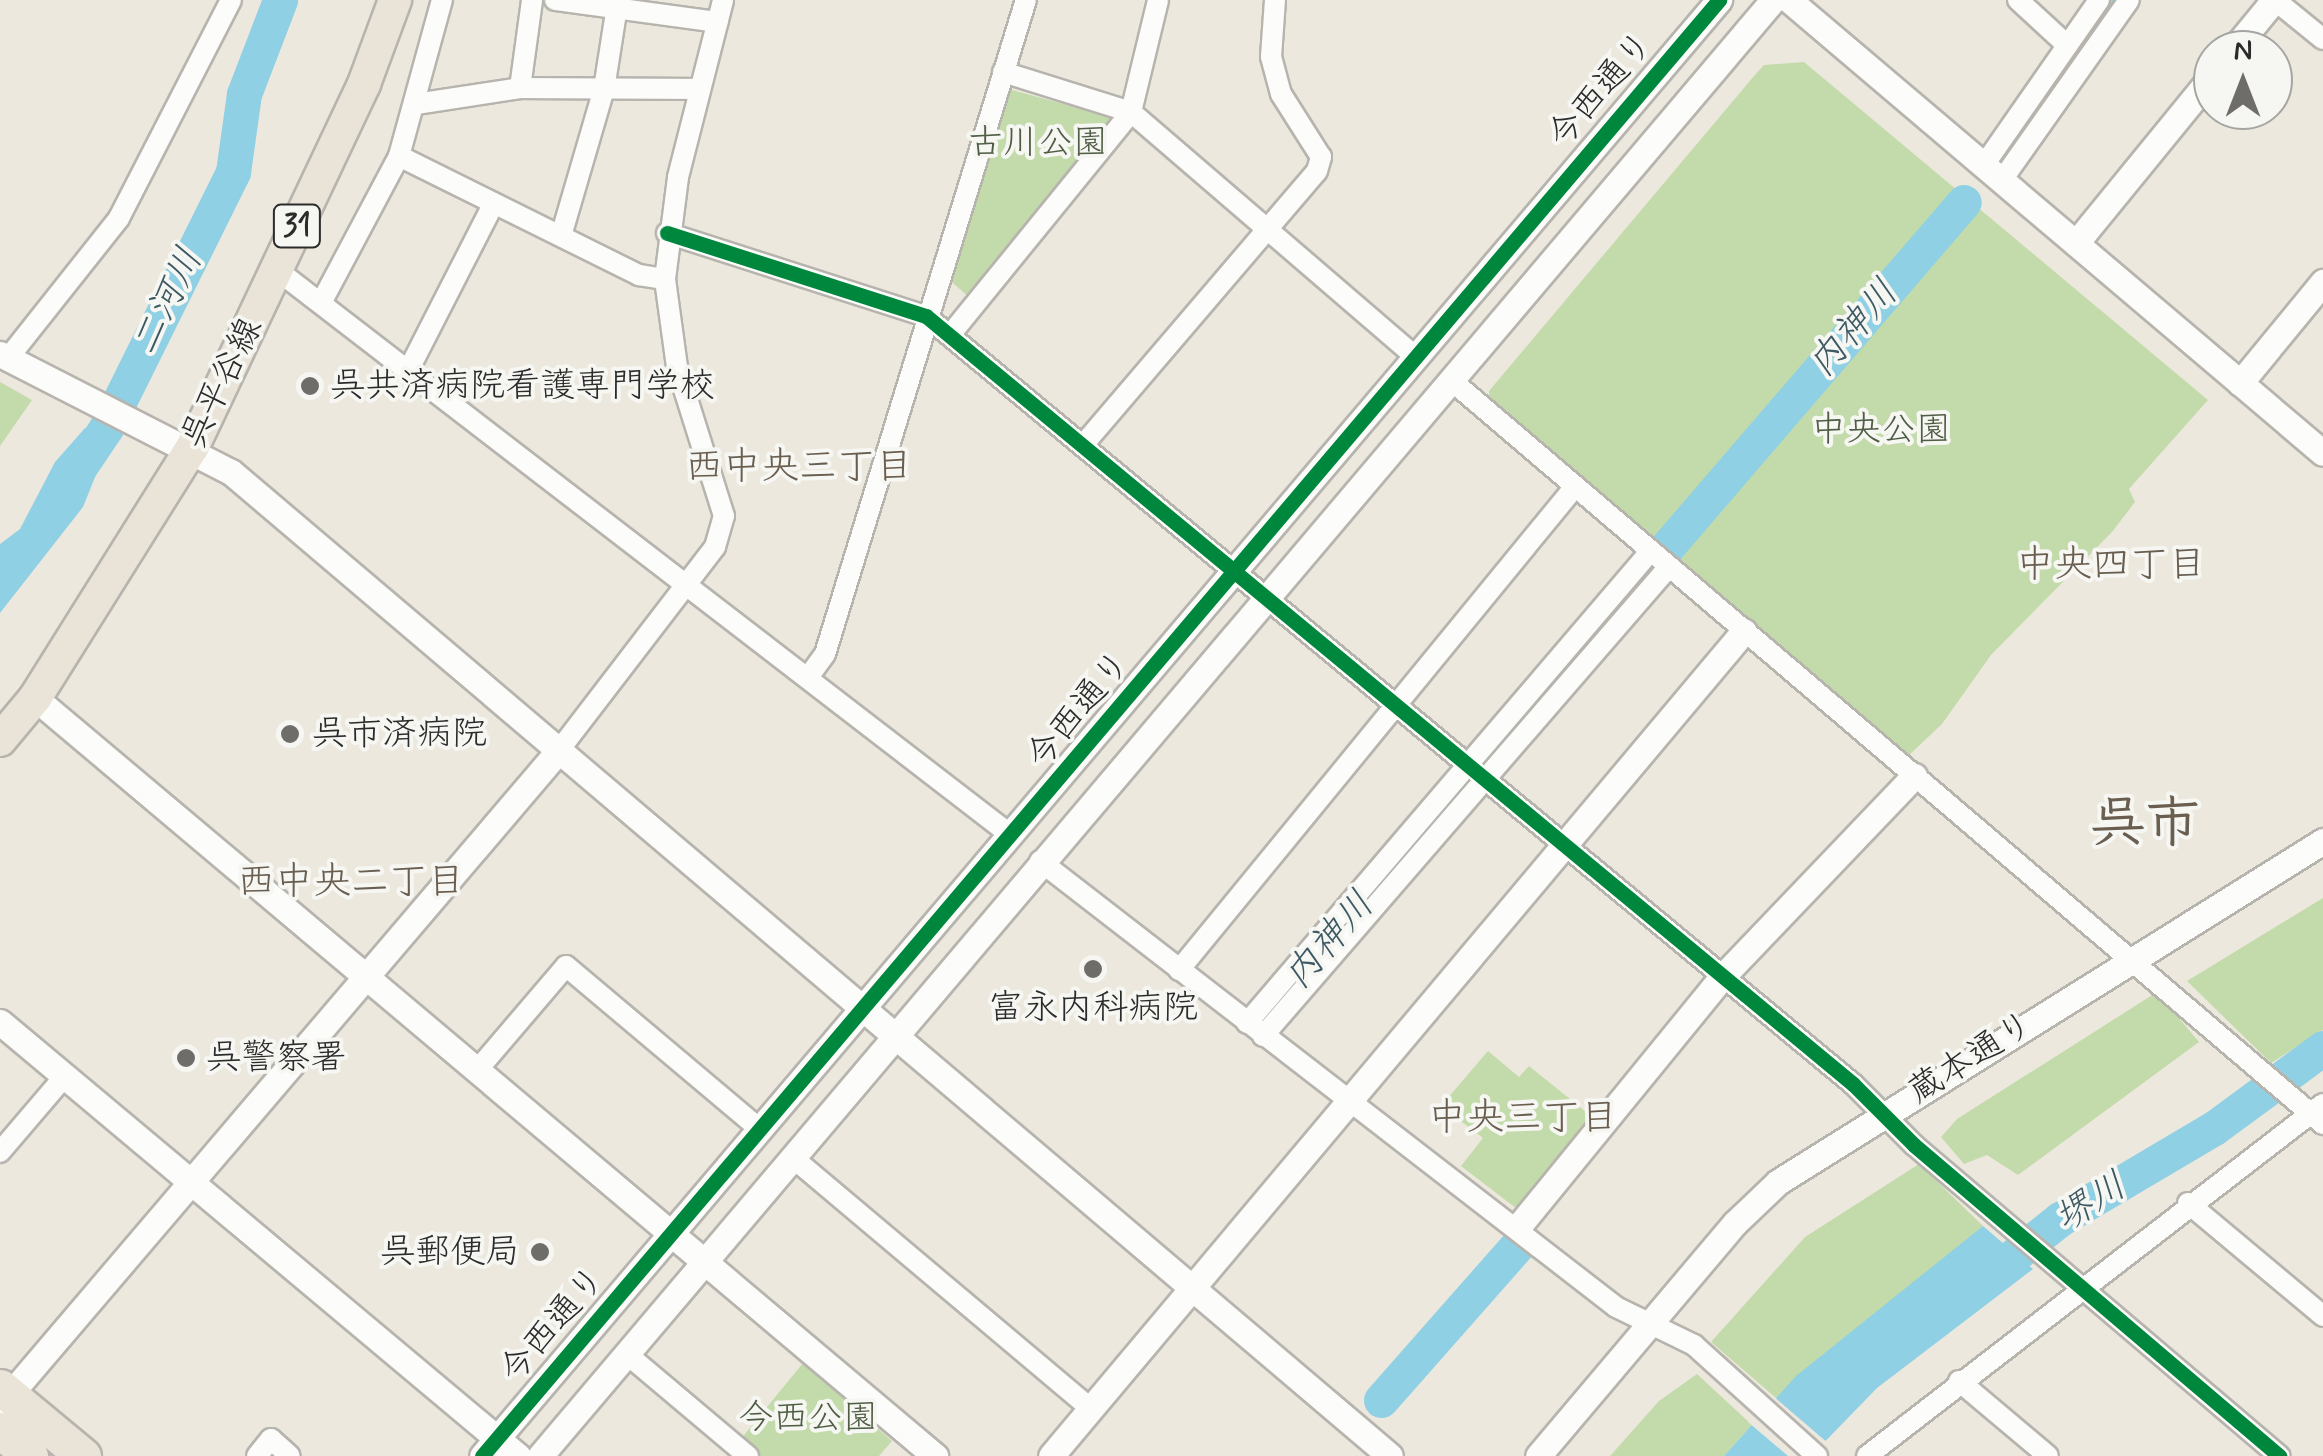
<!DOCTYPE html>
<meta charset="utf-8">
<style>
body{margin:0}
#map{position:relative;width:2323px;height:1456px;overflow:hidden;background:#ede8de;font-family:Mynerve,"Klee One",sans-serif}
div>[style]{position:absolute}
.green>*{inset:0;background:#c3dbaa}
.water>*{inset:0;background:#8fd0e4}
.pier>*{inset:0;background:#ede8de}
.river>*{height:35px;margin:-17.5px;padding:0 17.5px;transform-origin:17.5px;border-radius:17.5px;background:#8fd0e4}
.roads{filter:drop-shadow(2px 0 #b7b4ae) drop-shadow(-2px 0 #b7b4ae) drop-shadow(0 2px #b7b4ae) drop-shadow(0 -2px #b7b4ae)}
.minor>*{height:20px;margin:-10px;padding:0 10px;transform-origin:10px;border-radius:10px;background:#fcfcfa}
.tertiary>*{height:25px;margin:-12.5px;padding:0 12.5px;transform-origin:12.5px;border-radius:12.5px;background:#fcfcfa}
.primary>*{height:32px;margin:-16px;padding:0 16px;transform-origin:16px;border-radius:16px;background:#eae3d7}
.trunk>*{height:35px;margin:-17.5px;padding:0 17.5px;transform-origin:17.5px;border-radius:17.5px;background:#eae3d7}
.cycleway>*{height:15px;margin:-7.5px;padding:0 7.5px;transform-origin:7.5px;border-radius:7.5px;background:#00873e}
.dots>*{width:28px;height:28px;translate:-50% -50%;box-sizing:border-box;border:5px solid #f6f6f2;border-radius:50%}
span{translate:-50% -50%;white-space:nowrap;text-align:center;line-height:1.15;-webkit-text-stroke:8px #f6f6f2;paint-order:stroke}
.shield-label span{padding:2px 8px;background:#f6f6f2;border:2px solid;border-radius:8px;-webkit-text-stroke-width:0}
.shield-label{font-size:32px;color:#2b2b2b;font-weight:700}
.street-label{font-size:35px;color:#2b2b2b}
.park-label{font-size:35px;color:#4e5d44}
.poi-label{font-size:35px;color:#2b2b2b}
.left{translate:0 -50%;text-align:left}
.right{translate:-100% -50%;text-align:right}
.water-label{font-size:38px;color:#3d5963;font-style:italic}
.neighbourhood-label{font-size:38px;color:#695e4f}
.town-label{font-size:55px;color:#695e4f;font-weight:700}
.north{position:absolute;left:2193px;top:30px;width:100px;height:100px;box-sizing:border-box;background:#f6f6f2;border:2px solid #a5a5a2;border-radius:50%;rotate:0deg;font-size:28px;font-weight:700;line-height:40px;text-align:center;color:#2b2b2b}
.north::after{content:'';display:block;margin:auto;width:35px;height:45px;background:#6f6d6a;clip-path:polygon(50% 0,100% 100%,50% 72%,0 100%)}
</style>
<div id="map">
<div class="green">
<div style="clip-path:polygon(1804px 62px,2208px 400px,2129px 489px,2135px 502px,2112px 532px,1991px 655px,1942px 724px,1908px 756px,1490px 407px,1489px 391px,1754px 76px,1764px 65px)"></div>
<div style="clip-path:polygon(1009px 89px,1114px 118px,970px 298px,946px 277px)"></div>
<div style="clip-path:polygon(0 382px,32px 400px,0 446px)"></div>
<div style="clip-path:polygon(2323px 898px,2323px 1030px,2271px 1063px,2187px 981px)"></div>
<div style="clip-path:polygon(2157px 992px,2199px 1042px,2018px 1175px,1987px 1155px,1964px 1164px,1941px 1137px,1957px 1119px)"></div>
<div style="clip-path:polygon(1488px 1051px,1519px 1077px,1529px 1066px,1596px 1120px,1521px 1212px,1461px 1166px,1483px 1138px,1441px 1106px)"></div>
<div style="clip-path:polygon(1919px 1164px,1983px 1226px,1776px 1398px,1711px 1342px,1805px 1237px)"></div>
<div style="clip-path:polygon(803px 1363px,892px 1441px,879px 1456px,759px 1456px,740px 1440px)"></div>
<div style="clip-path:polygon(1697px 1374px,1752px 1425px,1724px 1456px,1610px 1456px,1659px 1401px)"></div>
</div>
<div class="water">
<div style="clip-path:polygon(85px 428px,108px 445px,83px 507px,0 613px,0 544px,20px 529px,55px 462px)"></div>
<div style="clip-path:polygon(1983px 1226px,2033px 1269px,1877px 1388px,1811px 1456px,1724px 1456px,1796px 1376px)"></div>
</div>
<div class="pier">
<div style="clip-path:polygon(1772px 1395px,1829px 1444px,1818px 1456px,1788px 1456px,1748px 1422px)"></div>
</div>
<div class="river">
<div style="left:2015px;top:142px;width:173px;rotate:-55.1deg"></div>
<div style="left:73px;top:477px;width:59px;rotate:-56deg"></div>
<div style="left:106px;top:428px;width:286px;rotate:-63.6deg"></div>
<div style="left:233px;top:172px;width:79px;rotate:-82deg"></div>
<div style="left:244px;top:94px;width:101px;rotate:-69deg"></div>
<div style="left:1667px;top:547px;width:455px;rotate:-49.3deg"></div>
<div style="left:1493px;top:753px;width:242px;rotate:-49deg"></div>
<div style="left:1272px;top:1010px;width:300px;rotate:-49.5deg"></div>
<div style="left:1978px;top:1284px;width:105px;rotate:-38.4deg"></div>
<div style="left:2060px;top:1219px;width:179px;rotate:-30.6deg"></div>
<div style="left:2214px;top:1128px;width:135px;rotate:-36.3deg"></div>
<div style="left:1381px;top:1400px;width:204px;rotate:-48.6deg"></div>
</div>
<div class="roads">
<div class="minor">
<div style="left:555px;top:0;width:164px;rotate:7.7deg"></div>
<div style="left:2018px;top:0;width:67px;rotate:42.6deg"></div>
<div style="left:2275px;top:0;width:62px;rotate:39.1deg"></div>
<div style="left:1003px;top:72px;width:134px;rotate:17.4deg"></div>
<div style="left:1131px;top:112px;width:373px;rotate:40.7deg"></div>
<div style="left:520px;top:88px;width:89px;rotate:-82.2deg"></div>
<div style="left:416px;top:104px;width:105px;rotate:-8.7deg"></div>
<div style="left:520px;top:88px;width:180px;rotate:0.3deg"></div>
<div style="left:399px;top:156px;width:268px;rotate:26.4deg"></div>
<div style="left:639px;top:275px;width:26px;rotate:9deg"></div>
<div style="left:1984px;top:165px;width:201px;rotate:-55.1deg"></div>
<div style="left:2002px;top:180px;width:220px;rotate:-54.8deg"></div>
<div style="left:667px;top:233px;width:272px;rotate:17.8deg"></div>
<div style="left:926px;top:316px;width:1204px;rotate:39.64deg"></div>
<div style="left:1853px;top:1084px;width:86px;rotate:45deg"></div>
<div style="left:1914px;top:1145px;width:480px;rotate:40.4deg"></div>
<div style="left:561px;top:236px;width:153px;rotate:-73.7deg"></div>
<div style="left:604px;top:89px;width:90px;rotate:-81.1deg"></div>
<div style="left:277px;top:270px;width:928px;rotate:37.6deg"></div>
<div style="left:322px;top:301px;width:164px;rotate:-62deg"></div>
<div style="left:399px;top:156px;width:162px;rotate:-74.6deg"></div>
<div style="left:950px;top:335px;width:287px;rotate:-50.9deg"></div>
<div style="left:1131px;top:112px;width:115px;rotate:-76.4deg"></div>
<div style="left:9px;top:357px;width:177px;rotate:-51.6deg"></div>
<div style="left:119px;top:218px;width:245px;rotate:-62.8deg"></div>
<div style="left:409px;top:369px;width:186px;rotate:-62.9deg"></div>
<div style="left:1452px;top:381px;width:1145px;rotate:40.47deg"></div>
<div style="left:1083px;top:445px;width:360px;rotate:-49.5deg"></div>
<div style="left:1317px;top:171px;width:15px;rotate:-74deg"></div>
<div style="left:1321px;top:157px;width:75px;rotate:-122.4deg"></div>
<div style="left:1281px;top:94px;width:38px;rotate:-105deg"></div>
<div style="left:1271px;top:57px;width:57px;rotate:-86deg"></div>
<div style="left:809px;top:676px;width:27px;rotate:-54deg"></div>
<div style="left:825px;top:654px;width:684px;rotate:-72.92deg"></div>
<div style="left:560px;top:749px;width:255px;rotate:-52.5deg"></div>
<div style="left:715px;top:547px;width:32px;rotate:-74deg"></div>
<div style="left:724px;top:516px;width:156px;rotate:-107.5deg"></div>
<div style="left:677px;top:367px;width:89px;rotate:-97.8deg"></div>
<div style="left:665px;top:279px;width:103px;rotate:-82.7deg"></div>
<div style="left:678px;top:177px;width:183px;rotate:-75.7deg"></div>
<div style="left:1040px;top:861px;width:728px;rotate:37.75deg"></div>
<div style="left:1616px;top:1307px;width:87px;rotate:26deg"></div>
<div style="left:1694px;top:1345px;width:166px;rotate:42.1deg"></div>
<div style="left:1179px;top:970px;width:622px;rotate:-50.68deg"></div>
<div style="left:1247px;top:1023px;width:618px;rotate:-49.46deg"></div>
<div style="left:1263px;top:1036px;width:617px;rotate:-49.14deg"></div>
<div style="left:479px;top:1068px;width:134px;rotate:-49.5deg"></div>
<div style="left:566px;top:966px;width:256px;rotate:40.1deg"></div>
<div style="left:0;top:1152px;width:100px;rotate:-49.5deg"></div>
<div style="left:792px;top:1157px;width:391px;rotate:40.1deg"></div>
<div style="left:2188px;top:1203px;width:176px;rotate:39.9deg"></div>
<div style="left:628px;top:1355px;width:157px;rotate:40.1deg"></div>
<div style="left:1959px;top:1381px;width:116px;rotate:40.1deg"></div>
<div style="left:257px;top:1456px;width:22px;rotate:-51deg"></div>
<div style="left:271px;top:1439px;width:25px;rotate:42deg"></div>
<div style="left:1867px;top:1456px;width:576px;rotate:-37.67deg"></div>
</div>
<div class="tertiary">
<div style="left:1789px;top:0;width:700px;rotate:40.31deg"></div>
<div style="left:2233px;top:50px;width:65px;rotate:-50.6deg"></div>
<div style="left:2076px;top:243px;width:217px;rotate:-50.8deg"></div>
<div style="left:0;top:354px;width:259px;rotate:27.1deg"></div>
<div style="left:231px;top:472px;width:1520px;rotate:40.33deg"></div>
<div style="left:2240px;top:383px;width:131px;rotate:-50.6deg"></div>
<div style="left:35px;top:698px;width:1177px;rotate:40.1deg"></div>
<div style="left:0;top:1022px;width:676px;rotate:39.96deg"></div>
<div style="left:1518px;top:1227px;width:320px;rotate:-50.8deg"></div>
<div style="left:1720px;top:979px;width:281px;rotate:-46.3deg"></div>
<div style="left:0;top:1406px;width:863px;rotate:-49.56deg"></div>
<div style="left:482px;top:1456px;width:1911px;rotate:-49.65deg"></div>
<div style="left:540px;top:1456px;width:1908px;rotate:-49.74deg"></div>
<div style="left:1051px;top:1456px;width:1077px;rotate:-49.97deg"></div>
<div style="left:1538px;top:1456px;width:305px;rotate:-49.8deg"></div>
<div style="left:1735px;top:1223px;width:59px;rotate:-43.6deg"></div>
<div style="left:1778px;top:1182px;width:643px;rotate:-32.03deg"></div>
</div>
<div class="primary">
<div style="left:0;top:740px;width:55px;rotate:-50.2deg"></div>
<div style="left:35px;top:698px;width:295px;rotate:-57.9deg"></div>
<div style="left:192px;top:448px;width:403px;rotate:-64.7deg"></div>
<div style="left:364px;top:84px;width:90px;rotate:-69.7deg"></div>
</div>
<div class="trunk">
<div style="left:0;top:1387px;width:108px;rotate:39.7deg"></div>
<div style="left:0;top:1430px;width:40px;rotate:41deg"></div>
</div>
</div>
<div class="cycleway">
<div style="left:667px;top:233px;width:272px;rotate:17.8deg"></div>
<div style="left:926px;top:316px;width:1204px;rotate:39.64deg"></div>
<div style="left:1853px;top:1084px;width:86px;rotate:45deg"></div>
<div style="left:1914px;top:1145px;width:480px;rotate:40.4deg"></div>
<div style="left:482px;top:1456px;width:1911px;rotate:-49.65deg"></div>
</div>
<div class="dots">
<div style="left:310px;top:386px;background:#6f6d6a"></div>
<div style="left:290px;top:734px;background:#6f6d6a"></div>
<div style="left:1093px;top:969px;background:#6f6d6a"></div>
<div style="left:186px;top:1058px;background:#6f6d6a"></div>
<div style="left:540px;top:1252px;background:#6f6d6a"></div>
</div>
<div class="shield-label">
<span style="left:297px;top:226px">31</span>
</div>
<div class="street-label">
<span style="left:1601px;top:90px;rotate:-49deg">今西通り</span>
<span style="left:222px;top:383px;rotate:-64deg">呉平谷線</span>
<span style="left:1079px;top:710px;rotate:-50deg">今西通り</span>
<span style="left:1971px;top:1058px;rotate:-32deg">蔵本通り</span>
<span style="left:553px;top:1325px;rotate:-49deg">今西通り</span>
</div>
<div class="park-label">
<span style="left:1038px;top:143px">古川公園</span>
<span style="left:1881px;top:430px">中央公園</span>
<span style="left:808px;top:1418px">今西公園</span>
</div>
<div class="poi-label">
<span class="left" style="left:330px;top:386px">呉共済病院看護専門学校</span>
<span class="left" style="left:312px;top:734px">呉市済病院</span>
<span style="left:1093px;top:1008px">富永内科病院</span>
<span class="left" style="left:206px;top:1058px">呉警察署</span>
<span class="right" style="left:520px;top:1252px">呉郵便局</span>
</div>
<div class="water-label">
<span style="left:168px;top:302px;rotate:-64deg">二河川</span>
<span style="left:1854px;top:329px;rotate:-49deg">内神川</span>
<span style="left:1330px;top:941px;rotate:-49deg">内神川</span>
<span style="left:2091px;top:1203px;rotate:-32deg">堺川</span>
</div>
<div class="neighbourhood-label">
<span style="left:799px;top:468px">西中央三丁目</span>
<span style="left:2111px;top:566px">中央四丁目</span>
<span style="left:351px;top:883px">西中央二丁目</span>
<span style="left:1523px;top:1119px">中央三丁目</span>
</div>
<div class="town-label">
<span style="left:2145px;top:826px">呉市</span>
</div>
<div class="north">N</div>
</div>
